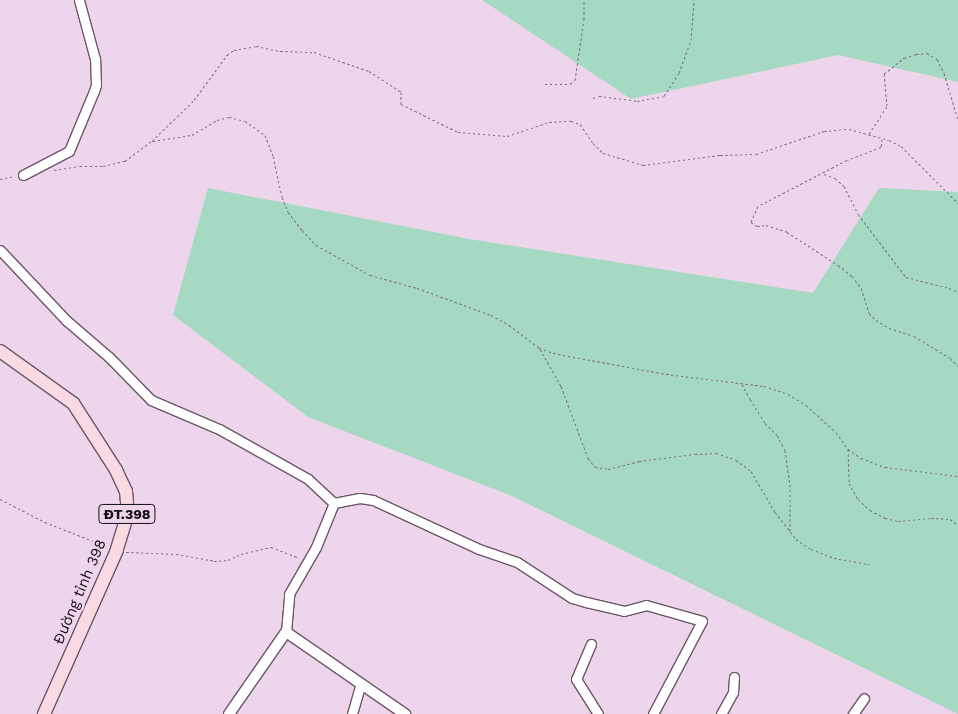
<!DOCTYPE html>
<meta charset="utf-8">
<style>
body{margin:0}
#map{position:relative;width:958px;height:714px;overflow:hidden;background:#edd6ec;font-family:"Work Sans",sans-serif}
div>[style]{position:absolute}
.green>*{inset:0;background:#a5d9c1}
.path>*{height:1px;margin-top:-0.5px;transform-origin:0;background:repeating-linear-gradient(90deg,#7e707e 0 2.5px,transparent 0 5px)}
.roads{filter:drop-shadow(1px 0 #6a5669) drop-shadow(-1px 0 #6a5669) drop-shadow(0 1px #6a5669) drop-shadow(0 -1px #6a5669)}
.minor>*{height:9px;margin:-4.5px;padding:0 4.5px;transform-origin:4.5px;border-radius:4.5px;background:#fff}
.tertiary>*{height:10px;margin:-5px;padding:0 5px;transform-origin:5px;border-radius:5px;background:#fff}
.primary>*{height:12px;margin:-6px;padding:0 6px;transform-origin:6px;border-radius:6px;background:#f9d9e2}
span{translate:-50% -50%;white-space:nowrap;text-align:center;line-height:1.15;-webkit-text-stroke:5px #edd6ec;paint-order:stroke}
.shield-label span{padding:1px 4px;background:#edd6ec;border:1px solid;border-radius:4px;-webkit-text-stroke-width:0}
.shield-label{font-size:14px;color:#150e15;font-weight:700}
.street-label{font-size:15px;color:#150e15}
</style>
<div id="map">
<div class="green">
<div style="clip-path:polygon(482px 0,958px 0,958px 82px,838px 55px,631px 99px)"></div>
<div style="clip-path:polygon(208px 188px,469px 239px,813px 293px,879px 188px,958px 192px,958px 714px,512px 496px,308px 417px,173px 315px)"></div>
</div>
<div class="path">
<div style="left:545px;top:84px;width:25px"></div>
<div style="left:570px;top:84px;width:6px;rotate:-39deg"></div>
<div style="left:575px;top:80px;width:62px;rotate:-81.6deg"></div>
<div style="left:584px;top:19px;width:19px;rotate:-90deg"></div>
<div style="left:593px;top:98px;width:6px;rotate:-18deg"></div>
<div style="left:599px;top:96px;width:38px;rotate:7deg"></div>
<div style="left:637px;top:101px;width:27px;rotate:-10deg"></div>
<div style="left:664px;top:96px;width:27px;rotate:-57deg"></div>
<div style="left:679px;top:73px;width:35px;rotate:-70deg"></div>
<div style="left:691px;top:40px;width:40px;rotate:-85.7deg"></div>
<div style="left:869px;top:134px;width:33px;rotate:-57deg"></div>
<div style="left:887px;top:106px;width:32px;rotate:-95deg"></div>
<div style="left:884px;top:74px;width:26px;rotate:-39deg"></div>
<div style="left:904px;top:58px;width:13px;rotate:-18deg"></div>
<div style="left:916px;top:54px;width:11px;rotate:-5deg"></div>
<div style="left:927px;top:53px;width:12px;rotate:31deg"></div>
<div style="left:937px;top:59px;width:16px;rotate:63deg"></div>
<div style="left:944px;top:73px;width:49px;rotate:73.4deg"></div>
<div style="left:882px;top:139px;width:8px;rotate:97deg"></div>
<div style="left:881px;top:147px;width:36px;rotate:159deg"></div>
<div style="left:847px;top:160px;width:100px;rotate:152.7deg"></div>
<div style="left:758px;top:206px;width:17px;rotate:114deg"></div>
<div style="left:751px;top:222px;width:7px;rotate:34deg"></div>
<div style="left:757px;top:226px;width:9px;rotate:-6deg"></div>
<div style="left:766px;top:225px;width:22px;rotate:18deg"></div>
<div style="left:787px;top:232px;width:61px;rotate:32.9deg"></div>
<div style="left:838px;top:265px;width:18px;rotate:38deg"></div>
<div style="left:852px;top:276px;width:15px;rotate:53deg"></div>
<div style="left:861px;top:288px;width:26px;rotate:72deg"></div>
<div style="left:869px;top:313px;width:10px;rotate:45deg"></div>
<div style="left:876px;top:320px;width:15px;rotate:32deg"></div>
<div style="left:889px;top:328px;width:26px;rotate:18deg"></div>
<div style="left:914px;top:336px;width:42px;rotate:31.4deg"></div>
<div style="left:950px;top:358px;width:11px;rotate:45deg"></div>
<div style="left:153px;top:141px;width:39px;rotate:-9deg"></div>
<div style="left:192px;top:135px;width:29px;rotate:-31deg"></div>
<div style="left:217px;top:120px;width:12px;rotate:-14deg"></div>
<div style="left:229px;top:117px;width:16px;rotate:14deg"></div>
<div style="left:245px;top:121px;width:24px;rotate:35deg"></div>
<div style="left:265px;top:135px;width:22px;rotate:69deg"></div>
<div style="left:273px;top:156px;width:42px;rotate:77.6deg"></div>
<div style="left:282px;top:197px;width:16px;rotate:68deg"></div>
<div style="left:288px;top:212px;width:23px;rotate:52deg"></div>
<div style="left:302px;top:230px;width:21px;rotate:47deg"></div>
<div style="left:316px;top:245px;width:62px;rotate:29.1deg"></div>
<div style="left:370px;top:275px;width:49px;rotate:15.5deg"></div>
<div style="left:417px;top:288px;width:79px;rotate:20deg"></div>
<div style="left:491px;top:315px;width:21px;rotate:29deg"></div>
<div style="left:509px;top:325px;width:38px;rotate:37deg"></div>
<div style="left:539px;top:348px;width:20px;rotate:18deg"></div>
<div style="left:558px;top:354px;width:110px;rotate:10.5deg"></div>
<div style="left:666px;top:374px;width:99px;rotate:7deg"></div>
<div style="left:764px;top:386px;width:25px;rotate:18deg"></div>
<div style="left:788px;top:394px;width:21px;rotate:31deg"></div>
<div style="left:806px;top:405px;width:40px;rotate:42deg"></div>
<div style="left:836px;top:432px;width:21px;rotate:55deg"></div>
<div style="left:848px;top:449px;width:16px;rotate:35deg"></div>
<div style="left:861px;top:458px;width:26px;rotate:21deg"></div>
<div style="left:885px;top:467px;width:74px;rotate:7deg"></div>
<div style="left:54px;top:170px;width:26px;rotate:-9deg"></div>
<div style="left:80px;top:166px;width:23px"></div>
<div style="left:103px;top:166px;width:23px;rotate:-13deg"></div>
<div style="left:125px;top:161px;width:34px;rotate:-37deg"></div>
<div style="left:152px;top:141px;width:59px;rotate:-44.3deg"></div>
<div style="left:194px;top:100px;width:56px;rotate:-53.7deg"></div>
<div style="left:227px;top:55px;width:9px;rotate:-36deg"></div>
<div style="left:234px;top:50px;width:22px;rotate:-10deg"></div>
<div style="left:256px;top:46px;width:25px;rotate:12deg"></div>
<div style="left:280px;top:51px;width:34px;rotate:2deg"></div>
<div style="left:314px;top:52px;width:58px;rotate:19.1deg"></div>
<div style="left:369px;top:71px;width:38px;rotate:33deg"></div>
<div style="left:401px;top:92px;width:12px;rotate:90deg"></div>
<div style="left:401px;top:104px;width:64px;rotate:26.2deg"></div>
<div style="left:458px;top:132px;width:49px;rotate:4.7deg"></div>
<div style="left:507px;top:136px;width:44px;rotate:-18.4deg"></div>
<div style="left:549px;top:122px;width:22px;rotate:-3deg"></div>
<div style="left:571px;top:121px;width:9px;rotate:18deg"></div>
<div style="left:580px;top:124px;width:23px;rotate:56deg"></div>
<div style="left:593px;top:143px;width:14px;rotate:45deg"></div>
<div style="left:603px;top:153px;width:42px;rotate:16.7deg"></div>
<div style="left:643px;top:165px;width:78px;rotate:-7.4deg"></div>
<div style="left:720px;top:155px;width:36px;rotate:-2deg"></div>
<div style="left:756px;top:154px;width:72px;rotate:-18.7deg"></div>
<div style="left:824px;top:131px;width:25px;rotate:-5deg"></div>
<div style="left:849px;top:129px;width:41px;rotate:15.4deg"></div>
<div style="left:889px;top:140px;width:13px;rotate:27deg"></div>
<div style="left:901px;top:146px;width:81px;rotate:45deg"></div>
<div style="left:824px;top:174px;width:12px;rotate:20deg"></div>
<div style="left:835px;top:178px;width:12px;rotate:42deg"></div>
<div style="left:844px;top:186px;width:31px;rotate:63deg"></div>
<div style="left:858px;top:214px;width:79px;rotate:52.7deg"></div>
<div style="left:906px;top:277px;width:44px;rotate:14.3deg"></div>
<div style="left:949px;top:288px;width:10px;rotate:24deg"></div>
<div style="left:0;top:179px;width:15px;rotate:-11deg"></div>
<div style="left:540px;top:349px;width:43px;rotate:60.4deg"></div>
<div style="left:561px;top:386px;width:77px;rotate:69.4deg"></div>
<div style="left:588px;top:458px;width:11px;rotate:52deg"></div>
<div style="left:595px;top:467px;width:13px;rotate:9deg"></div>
<div style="left:608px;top:469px;width:32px;rotate:-14deg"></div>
<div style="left:639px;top:461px;width:56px;rotate:-7.1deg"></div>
<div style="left:695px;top:454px;width:21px;rotate:-3deg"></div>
<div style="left:716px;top:453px;width:21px;rotate:19deg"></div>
<div style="left:736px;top:460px;width:19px;rotate:36deg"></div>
<div style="left:751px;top:471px;width:48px;rotate:59.7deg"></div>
<div style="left:775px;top:512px;width:34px;rotate:52deg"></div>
<div style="left:796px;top:539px;width:18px;rotate:34deg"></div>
<div style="left:811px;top:549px;width:25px;rotate:21deg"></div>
<div style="left:834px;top:558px;width:36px;rotate:10deg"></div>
<div style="left:742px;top:384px;width:17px;rotate:62deg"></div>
<div style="left:750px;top:399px;width:28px;rotate:58deg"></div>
<div style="left:765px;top:423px;width:17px;rotate:45deg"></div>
<div style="left:777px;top:435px;width:17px;rotate:62deg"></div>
<div style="left:785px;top:450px;width:34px;rotate:82deg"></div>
<div style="left:790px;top:484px;width:47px;rotate:90deg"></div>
<div style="left:848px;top:449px;width:34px;rotate:88deg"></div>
<div style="left:849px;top:483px;width:18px;rotate:61deg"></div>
<div style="left:858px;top:499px;width:16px;rotate:43deg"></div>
<div style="left:870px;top:510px;width:17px;rotate:28deg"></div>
<div style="left:885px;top:518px;width:13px;rotate:13deg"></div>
<div style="left:898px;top:521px;width:33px;rotate:-5deg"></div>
<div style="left:931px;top:518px;width:19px;rotate:3deg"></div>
<div style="left:950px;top:519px;width:10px;rotate:37deg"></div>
<div style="left:0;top:499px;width:51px;rotate:27.1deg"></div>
<div style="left:45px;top:522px;width:66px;rotate:21.5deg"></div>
<div style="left:126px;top:552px;width:50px;rotate:2.3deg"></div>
<div style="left:176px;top:554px;width:39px;rotate:10deg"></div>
<div style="left:214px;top:561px;width:14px;rotate:-4deg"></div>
<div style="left:228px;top:560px;width:14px;rotate:-25deg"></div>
<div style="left:241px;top:554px;width:31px;rotate:-13deg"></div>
<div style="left:271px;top:547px;width:30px;rotate:21deg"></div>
</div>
<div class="roads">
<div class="minor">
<div style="left:23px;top:175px;width:52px;rotate:-27.6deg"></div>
<div style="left:69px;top:151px;width:65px;rotate:-67.4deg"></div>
<div style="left:94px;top:91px;width:6px;rotate:-72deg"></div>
<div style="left:96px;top:85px;width:26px;rotate:-92deg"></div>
<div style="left:95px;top:59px;width:61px;rotate:-105.2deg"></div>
<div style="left:0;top:250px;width:98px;rotate:46.7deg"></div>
<div style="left:67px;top:321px;width:55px;rotate:40.6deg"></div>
<div style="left:109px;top:357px;width:60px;rotate:45.7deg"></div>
<div style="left:151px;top:400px;width:74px;rotate:23.1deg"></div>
<div style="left:219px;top:429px;width:102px;rotate:29.3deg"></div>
<div style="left:308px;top:479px;width:35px;rotate:43deg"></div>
<div style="left:334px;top:503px;width:26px;rotate:-11deg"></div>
<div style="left:360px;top:498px;width:13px;rotate:9deg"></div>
<div style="left:373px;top:500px;width:117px;rotate:24.8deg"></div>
<div style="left:479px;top:549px;width:40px;rotate:18.9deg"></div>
<div style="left:517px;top:562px;width:66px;rotate:33.2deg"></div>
<div style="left:572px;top:598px;width:15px;rotate:16deg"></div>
<div style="left:586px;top:602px;width:39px;rotate:13deg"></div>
<div style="left:624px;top:611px;width:23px;rotate:-15deg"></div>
<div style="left:646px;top:605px;width:58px;rotate:15.9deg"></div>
<div style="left:702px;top:621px;width:105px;rotate:117.8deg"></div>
<div style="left:286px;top:632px;width:38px;rotate:-85deg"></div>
<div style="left:289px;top:594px;width:54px;rotate:-60.1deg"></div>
<div style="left:316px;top:547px;width:48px;rotate:-67.8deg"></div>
<div style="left:591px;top:644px;width:38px;rotate:113deg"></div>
<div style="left:576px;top:679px;width:41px;rotate:57.8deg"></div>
<div style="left:352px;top:714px;width:32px;rotate:-74deg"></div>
<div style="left:721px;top:714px;width:25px;rotate:-61deg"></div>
<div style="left:733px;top:692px;width:15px;rotate:-86deg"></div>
<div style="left:853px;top:714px;width:19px;rotate:-55deg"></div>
</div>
<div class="tertiary">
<div style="left:229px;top:714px;width:100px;rotate:-55.2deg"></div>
<div style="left:286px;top:632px;width:145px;rotate:34.6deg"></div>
</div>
<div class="primary">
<div style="left:0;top:351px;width:90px;rotate:35.5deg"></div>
<div style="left:73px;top:403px;width:80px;rotate:57.3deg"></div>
<div style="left:116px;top:470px;width:23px;rotate:65deg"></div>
<div style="left:126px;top:491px;width:22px;rotate:85deg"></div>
<div style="left:128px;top:513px;width:39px;rotate:107deg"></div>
<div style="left:117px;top:550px;width:180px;rotate:114deg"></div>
</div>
</div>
<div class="shield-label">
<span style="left:127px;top:514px">ĐT.398</span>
</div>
<div class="street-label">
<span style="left:80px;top:592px;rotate:-67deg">Đường tỉnh 398</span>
</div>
</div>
